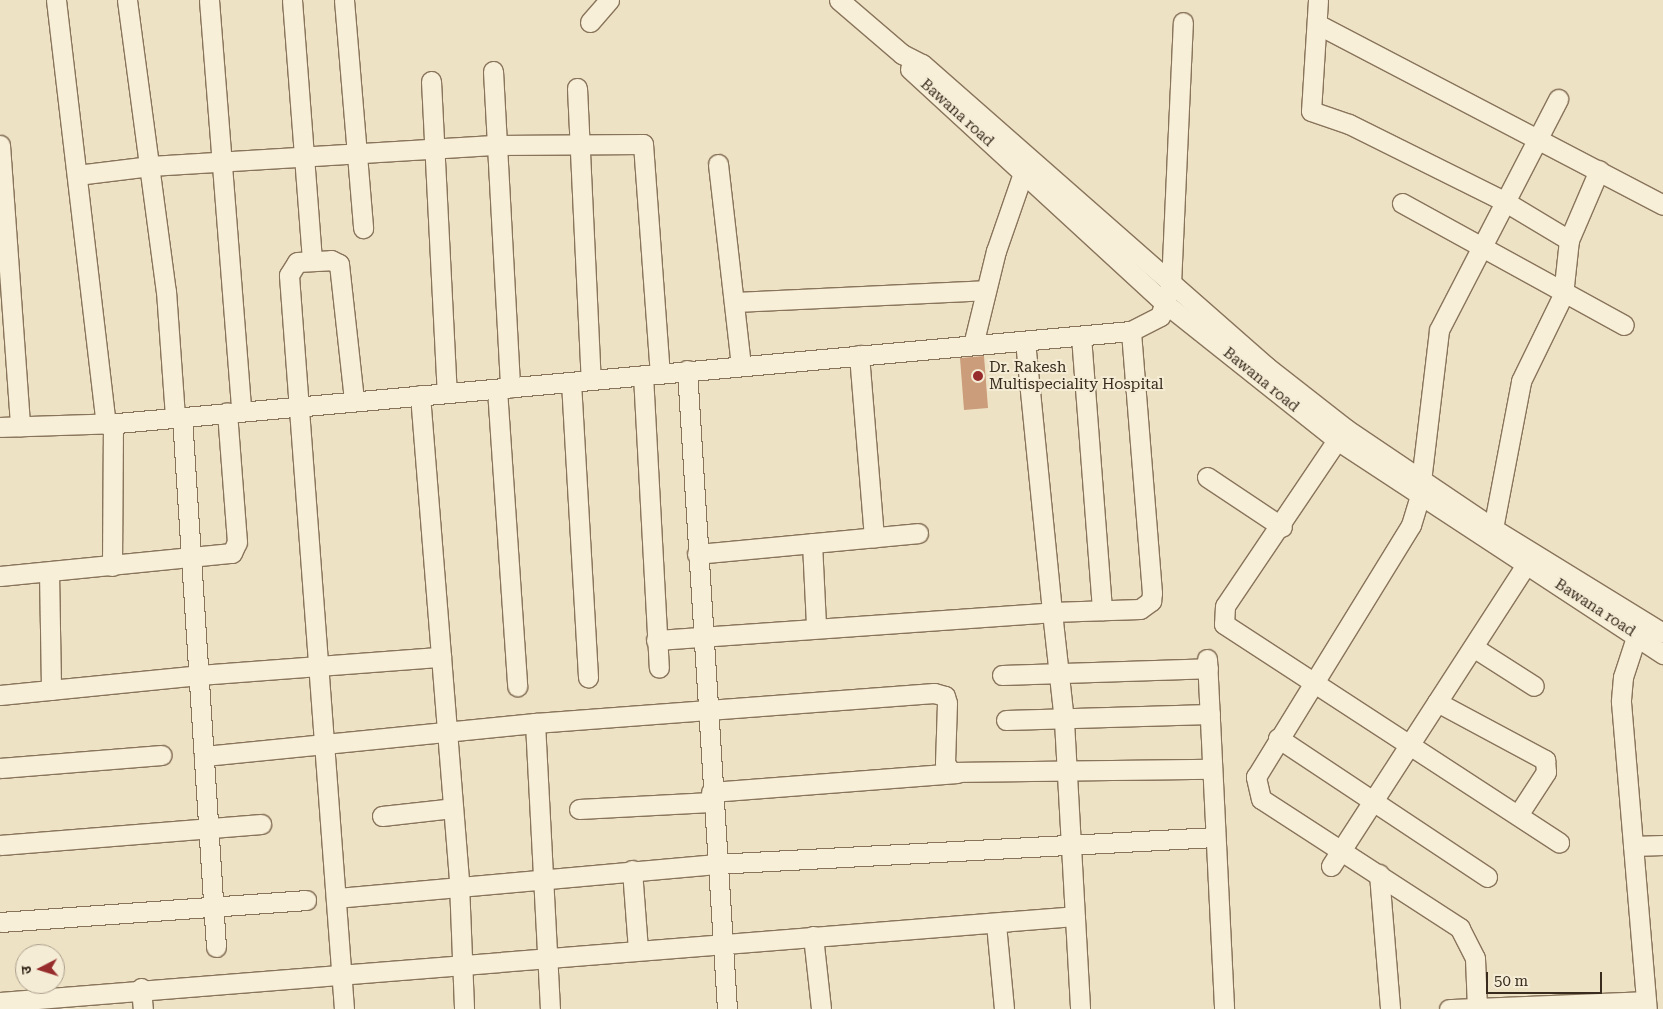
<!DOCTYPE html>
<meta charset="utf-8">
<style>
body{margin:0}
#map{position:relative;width:1663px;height:1009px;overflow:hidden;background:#eee2c5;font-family:"Roboto Serif","Noto Sans Devanagari",serif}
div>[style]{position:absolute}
.building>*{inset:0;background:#cb9d7b}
.roads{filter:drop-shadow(1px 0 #88745b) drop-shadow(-1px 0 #88745b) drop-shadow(0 1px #88745b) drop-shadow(0 -1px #88745b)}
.minor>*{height:19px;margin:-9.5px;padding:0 9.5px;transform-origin:9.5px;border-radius:9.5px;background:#f8efd8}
.dots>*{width:14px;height:14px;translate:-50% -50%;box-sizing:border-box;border:2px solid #f5ecd5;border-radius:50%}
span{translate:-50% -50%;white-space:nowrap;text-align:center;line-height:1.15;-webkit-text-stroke:4px #f5ecd5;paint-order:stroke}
.street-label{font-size:15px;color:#392c1f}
.poi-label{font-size:15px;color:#392c1f}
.left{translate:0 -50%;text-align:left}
.north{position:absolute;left:15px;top:944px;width:50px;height:50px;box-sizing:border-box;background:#f5ecd5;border:1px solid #aa9f8c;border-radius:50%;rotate:265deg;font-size:14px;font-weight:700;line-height:20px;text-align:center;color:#392c1f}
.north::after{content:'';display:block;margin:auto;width:18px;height:22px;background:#972c2c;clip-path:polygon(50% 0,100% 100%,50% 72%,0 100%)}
.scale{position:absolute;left:1486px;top:972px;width:116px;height:22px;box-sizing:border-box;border:2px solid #392c1f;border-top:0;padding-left:6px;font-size:15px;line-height:18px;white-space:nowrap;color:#392c1f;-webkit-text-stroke:4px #f5ecd5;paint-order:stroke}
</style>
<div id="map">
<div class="building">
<div style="clip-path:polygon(984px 356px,988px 408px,964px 410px,960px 358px)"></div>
</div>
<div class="roads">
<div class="minor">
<div style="left:56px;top:0;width:427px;rotate:83.3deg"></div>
<div style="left:127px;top:0;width:294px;rotate:82.4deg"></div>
<div style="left:166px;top:291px;width:127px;rotate:85.9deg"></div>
<div style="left:209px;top:0;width:412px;rotate:85.5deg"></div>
<div style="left:292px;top:0;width:261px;rotate:85.6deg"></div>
<div style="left:344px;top:0;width:229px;rotate:85.2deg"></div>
<div style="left:839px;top:0;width:83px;rotate:40.6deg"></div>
<div style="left:902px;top:54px;width:22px;rotate:27deg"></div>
<div style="left:922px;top:64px;width:459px;rotate:41.3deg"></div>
<div style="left:1267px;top:367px;width:100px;rotate:38.1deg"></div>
<div style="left:1346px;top:429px;width:179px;rotate:34deg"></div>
<div style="left:1494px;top:529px;width:198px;rotate:31.6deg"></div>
<div style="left:1318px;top:0;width:111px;rotate:93.6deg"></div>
<div style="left:1311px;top:111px;width:40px;rotate:18.9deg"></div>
<div style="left:1349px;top:124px;width:173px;rotate:26.4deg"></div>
<div style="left:1504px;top:201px;width:76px;rotate:31deg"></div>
<div style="left:590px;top:22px;width:29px;rotate:-49deg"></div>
<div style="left:1319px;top:25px;width:388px;rotate:27.6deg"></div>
<div style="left:910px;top:69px;width:348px;rotate:42.6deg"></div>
<div style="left:1166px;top:304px;width:218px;rotate:38.5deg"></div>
<div style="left:1337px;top:440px;width:390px;rotate:33.3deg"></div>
<div style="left:493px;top:71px;width:317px;rotate:86.9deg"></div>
<div style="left:431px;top:81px;width:312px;rotate:87.1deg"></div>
<div style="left:577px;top:88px;width:292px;rotate:87.3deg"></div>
<div style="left:0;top:145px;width:282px;rotate:85.9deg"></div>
<div style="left:718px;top:164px;width:202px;rotate:83.5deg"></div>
<div style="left:77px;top:175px;width:74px;rotate:-7deg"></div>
<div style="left:150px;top:166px;width:348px;rotate:-3.5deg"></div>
<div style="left:497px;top:145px;width:146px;rotate:-0.4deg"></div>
<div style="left:643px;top:144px;width:230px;rotate:85.8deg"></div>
<div style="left:1402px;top:203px;width:253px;rotate:28.8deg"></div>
<div style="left:734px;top:302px;width:252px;rotate:-2.7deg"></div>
<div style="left:1081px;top:336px;width:275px;rotate:85.6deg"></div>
<div style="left:1025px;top:341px;width:272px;rotate:84.3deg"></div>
<div style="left:1052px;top:612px;width:88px;rotate:-2deg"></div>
<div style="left:1140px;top:609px;width:14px;rotate:-36deg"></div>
<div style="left:1151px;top:601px;width:8px;rotate:-83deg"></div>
<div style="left:1152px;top:593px;width:263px;rotate:-94.6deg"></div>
<div style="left:973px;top:345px;width:97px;rotate:-76.3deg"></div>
<div style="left:996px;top:251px;width:83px;rotate:-70.9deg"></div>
<div style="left:859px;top:355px;width:183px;rotate:85.3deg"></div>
<div style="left:687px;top:370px;width:640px;rotate:86.42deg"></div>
<div style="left:643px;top:375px;width:293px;rotate:86.9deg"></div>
<div style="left:571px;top:382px;width:296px;rotate:86.7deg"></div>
<div style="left:497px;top:389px;width:298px;rotate:86.1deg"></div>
<div style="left:420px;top:395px;width:490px;rotate:85.4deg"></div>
<div style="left:459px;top:883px;width:126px;rotate:87.7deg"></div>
<div style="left:182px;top:417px;width:531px;rotate:86.33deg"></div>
<div style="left:0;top:427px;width:118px;rotate:-1.9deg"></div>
<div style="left:118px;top:423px;width:1017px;rotate:-5.19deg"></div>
<div style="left:1131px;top:331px;width:33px;rotate:-27deg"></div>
<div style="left:1160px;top:316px;width:34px;rotate:-71deg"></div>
<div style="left:1171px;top:284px;width:262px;rotate:-87.4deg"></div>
<div style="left:1337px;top:440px;width:200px;rotate:124deg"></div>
<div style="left:1225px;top:606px;width:18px;rotate:93deg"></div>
<div style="left:1224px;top:624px;width:400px;rotate:33.1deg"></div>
<div style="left:1207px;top:477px;width:90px;rotate:33.7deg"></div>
<div style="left:1491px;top:539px;width:161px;rotate:-79.2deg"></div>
<div style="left:1521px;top:381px;width:96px;rotate:-64deg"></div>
<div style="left:1563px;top:295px;width:55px;rotate:-83.8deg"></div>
<div style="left:1569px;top:240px;width:76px;rotate:-66.8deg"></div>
<div style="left:812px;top:543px;width:83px;rotate:87.2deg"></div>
<div style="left:697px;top:554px;width:222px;rotate:-5.4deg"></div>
<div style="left:112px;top:566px;width:143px;rotate:-89.6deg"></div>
<div style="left:49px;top:572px;width:118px;rotate:89deg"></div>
<div style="left:0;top:576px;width:233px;rotate:-5.7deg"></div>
<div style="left:232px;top:553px;width:12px;rotate:-66deg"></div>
<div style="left:237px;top:542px;width:130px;rotate:-94.4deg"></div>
<div style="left:1640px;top:625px;width:55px;rotate:108.1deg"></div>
<div style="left:1623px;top:677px;width:25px;rotate:95deg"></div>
<div style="left:1621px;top:702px;width:308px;rotate:85.2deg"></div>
<div style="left:656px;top:640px;width:397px;rotate:-4deg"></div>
<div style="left:1052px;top:612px;width:110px;rotate:83.7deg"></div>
<div style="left:1064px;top:721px;width:288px;rotate:86.8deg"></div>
<div style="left:1473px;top:647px;width:72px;rotate:32.6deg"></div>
<div style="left:1207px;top:659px;width:350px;rotate:87.2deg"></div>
<div style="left:1002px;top:675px;width:206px;rotate:-1.9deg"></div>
<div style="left:0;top:695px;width:200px;rotate:-5.7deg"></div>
<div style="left:199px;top:675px;width:243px;rotate:-4.3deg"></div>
<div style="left:1437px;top:702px;width:123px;rotate:28.2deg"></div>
<div style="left:1545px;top:760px;width:12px;rotate:85deg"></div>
<div style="left:1546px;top:772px;width:51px;rotate:123.1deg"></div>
<div style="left:1006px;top:720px;width:204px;rotate:-1.7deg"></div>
<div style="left:535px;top:723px;width:286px;rotate:87deg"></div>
<div style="left:1278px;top:738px;width:251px;rotate:33.6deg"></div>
<div style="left:204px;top:756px;width:333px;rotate:-5.7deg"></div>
<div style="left:535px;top:723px;width:400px;rotate:-4.3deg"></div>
<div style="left:934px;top:693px;width:11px;rotate:15deg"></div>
<div style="left:945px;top:696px;width:7px;rotate:74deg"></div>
<div style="left:947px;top:703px;width:60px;rotate:91.9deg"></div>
<div style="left:945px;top:763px;width:11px;rotate:56deg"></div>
<div style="left:951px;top:772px;width:261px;rotate:-0.7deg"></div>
<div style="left:0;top:768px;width:162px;rotate:-4.6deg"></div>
<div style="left:711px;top:792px;width:247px;rotate:-4.4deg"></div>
<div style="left:579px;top:809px;width:132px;rotate:-3deg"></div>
<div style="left:382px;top:816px;width:71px;rotate:-6.4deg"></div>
<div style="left:0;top:845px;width:262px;rotate:-4.6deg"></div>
<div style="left:1633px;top:846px;width:30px;rotate:-2deg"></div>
<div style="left:1331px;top:866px;width:359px;rotate:-57.1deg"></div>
<div style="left:632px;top:870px;width:79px;rotate:85.7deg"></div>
<div style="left:1379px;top:874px;width:135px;rotate:85.3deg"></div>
<div style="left:336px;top:898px;width:381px;rotate:-5.1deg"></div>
<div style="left:715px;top:864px;width:501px;rotate:-3.09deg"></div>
<div style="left:0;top:922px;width:307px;rotate:-4.1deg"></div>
<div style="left:996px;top:924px;width:85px;rotate:84.6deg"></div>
<div style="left:813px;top:936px;width:73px;rotate:83.7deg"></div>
<div style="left:141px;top:988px;width:21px;rotate:85deg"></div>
<div style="left:0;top:1002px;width:1078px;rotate:-4.57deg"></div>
<div style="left:1477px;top:1008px;width:50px;rotate:-92.3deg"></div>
<div style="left:1475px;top:958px;width:34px;rotate:-117deg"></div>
<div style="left:1460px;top:928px;width:237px;rotate:-147deg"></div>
<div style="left:1261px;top:799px;width:23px;rotate:-103deg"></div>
<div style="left:1256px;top:777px;width:296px;rotate:-58.4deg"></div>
<div style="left:1411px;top:525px;width:28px;rotate:-73deg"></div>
<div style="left:1419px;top:498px;width:169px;rotate:-83.2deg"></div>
<div style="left:1439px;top:330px;width:260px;rotate:-62.7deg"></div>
<div style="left:344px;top:1009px;width:736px;rotate:-94.29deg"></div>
<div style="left:289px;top:275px;width:15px;rotate:-58deg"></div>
<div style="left:297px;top:262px;width:34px;rotate:-3deg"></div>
<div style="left:331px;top:260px;width:9px;rotate:27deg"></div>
<div style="left:339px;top:264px;width:137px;rotate:83.7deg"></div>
<div style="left:1449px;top:1009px;width:197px;rotate:-2.3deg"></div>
</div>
</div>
<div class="dots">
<div style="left:978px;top:376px;background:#972c2c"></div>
</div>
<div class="street-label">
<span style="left:957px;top:113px;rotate:42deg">Bawana road</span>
<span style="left:1261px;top:380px;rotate:39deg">Bawana road</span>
<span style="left:1595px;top:608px;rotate:33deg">Bawana road</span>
</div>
<div class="poi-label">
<span class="left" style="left:989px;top:376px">Dr. Rakesh<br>Multispeciality Hospital</span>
</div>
<div class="north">उ</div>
<div class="scale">50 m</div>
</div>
